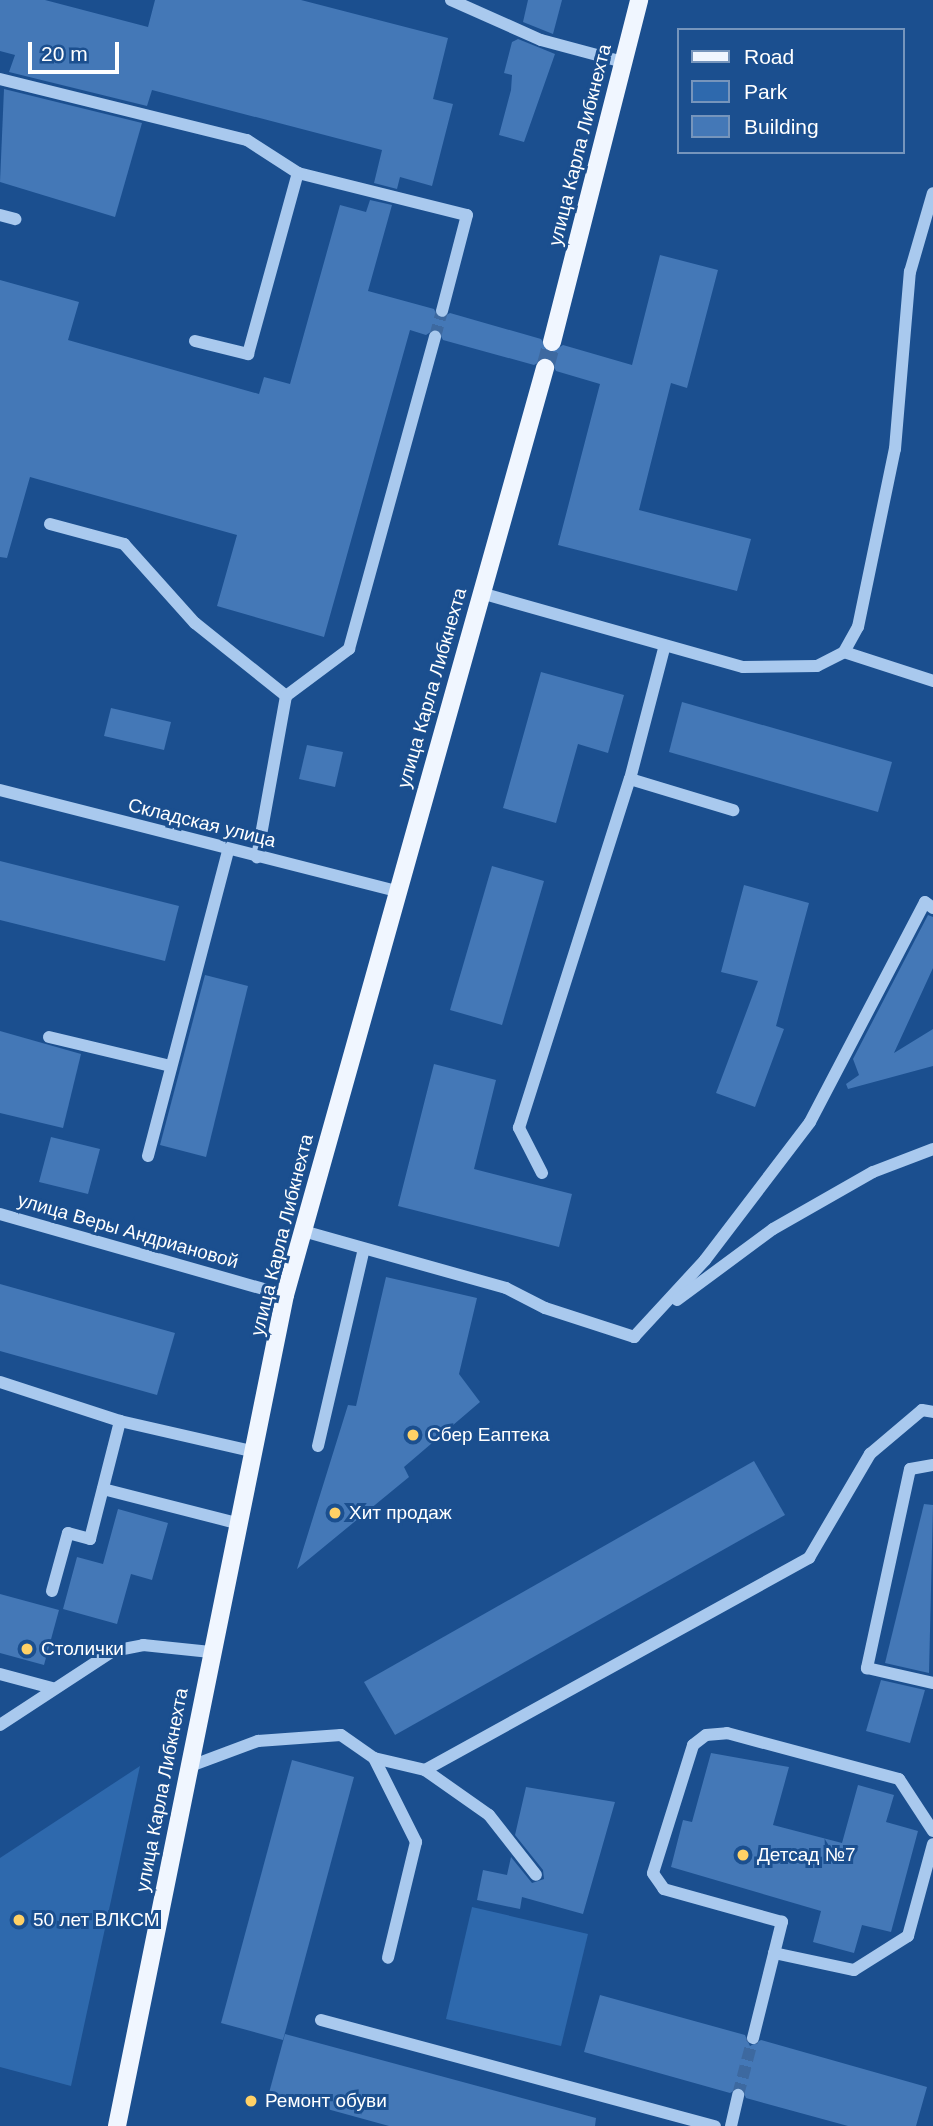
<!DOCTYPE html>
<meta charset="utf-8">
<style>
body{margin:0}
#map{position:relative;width:933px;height:2126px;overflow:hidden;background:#1b4f8f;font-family:Arial,sans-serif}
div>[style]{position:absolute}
.green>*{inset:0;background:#2e69ad}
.building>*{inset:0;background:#4478b7}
.minor-tunnel>*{height:12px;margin-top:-6px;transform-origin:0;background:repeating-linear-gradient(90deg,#3d69a0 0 12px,transparent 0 18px)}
.major-tunnel>*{height:18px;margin-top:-9px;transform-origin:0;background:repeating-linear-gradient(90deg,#3d69a0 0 18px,transparent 0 27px)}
.minor>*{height:12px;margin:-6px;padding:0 6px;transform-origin:6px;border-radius:6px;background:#a9c9ee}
.major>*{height:18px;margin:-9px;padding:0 9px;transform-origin:9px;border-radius:9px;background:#f0f6ff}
.dots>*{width:19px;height:19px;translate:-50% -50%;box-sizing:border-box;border:4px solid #1b4f8f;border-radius:50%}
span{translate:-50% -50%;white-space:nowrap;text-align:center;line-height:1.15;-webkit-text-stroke:6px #1b4f8f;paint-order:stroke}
.street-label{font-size:19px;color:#fff}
.poi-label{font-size:19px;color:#fff}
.left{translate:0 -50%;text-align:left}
.legend{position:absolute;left:677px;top:28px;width:228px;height:126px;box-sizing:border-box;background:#1b4f8f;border:2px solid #7695bc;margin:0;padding:9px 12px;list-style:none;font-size:21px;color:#fff}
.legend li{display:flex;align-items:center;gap:14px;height:35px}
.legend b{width:35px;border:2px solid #7695bc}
.scale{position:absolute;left:28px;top:42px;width:91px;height:32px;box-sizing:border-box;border:4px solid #fff;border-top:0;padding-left:9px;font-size:21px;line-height:24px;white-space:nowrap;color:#fff;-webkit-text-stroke:5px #1b4f8f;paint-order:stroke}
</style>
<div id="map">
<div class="green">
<div style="clip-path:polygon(140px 1766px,71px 2086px,0 2067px,0 1858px)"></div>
<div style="clip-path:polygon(472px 1907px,588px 1934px,561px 2046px,446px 2019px)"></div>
</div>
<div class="building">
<div style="clip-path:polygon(0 0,45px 0,148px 27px,155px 0,301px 0,448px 38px,433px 99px,453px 104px,432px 186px,400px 177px,397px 189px,374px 183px,382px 150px,152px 90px,147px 106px,9px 72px,15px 55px,0 51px)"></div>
<div style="clip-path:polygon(528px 0,562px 0,553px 34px,523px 22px)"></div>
<div style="clip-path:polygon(518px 39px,555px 54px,524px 142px,499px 135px,511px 90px,512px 75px,504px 73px,512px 42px)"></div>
<div style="clip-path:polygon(4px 89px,142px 123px,115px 217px,0 182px)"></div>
<div style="clip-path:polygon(370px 200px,392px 205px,368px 291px,434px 309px,439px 319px,450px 313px,541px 339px,550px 353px,563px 345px,632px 365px,660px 255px,718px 270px,687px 388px,671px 383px,639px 510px,751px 539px,737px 591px,558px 545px,600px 384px,556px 371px,549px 357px,534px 365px,443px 340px,437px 328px,426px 335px,410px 330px,324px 637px,217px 606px,237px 535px,30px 477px,7px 558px,0 557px,0 280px,79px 302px,68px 340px,259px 394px,264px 377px,290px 384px,340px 205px,366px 212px)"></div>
<div style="clip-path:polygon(541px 672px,624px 695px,608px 753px,578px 744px,556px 823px,503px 808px)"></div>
<div style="clip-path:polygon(682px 702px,892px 762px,878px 812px,669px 752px)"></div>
<div style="clip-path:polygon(111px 708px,171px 722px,164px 750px,104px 736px)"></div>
<div style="clip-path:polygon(307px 745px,343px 752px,335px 787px,299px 779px)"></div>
<div style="clip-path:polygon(0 861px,179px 906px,165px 961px,0 920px)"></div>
<div style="clip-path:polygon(492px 866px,544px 881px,502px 1025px,450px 1010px)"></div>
<div style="clip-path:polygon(744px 885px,809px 903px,776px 1026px,784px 1029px,755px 1107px,716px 1093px,758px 981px,721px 972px)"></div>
<div style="clip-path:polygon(928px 915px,933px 917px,933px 968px,894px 1053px,933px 1029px,933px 1066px,848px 1089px,846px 1084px,859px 1075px,853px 1059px)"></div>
<div style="clip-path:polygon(205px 975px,248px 986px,206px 1157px,160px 1145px)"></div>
<div style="clip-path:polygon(0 1031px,81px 1054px,63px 1128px,0 1113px)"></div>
<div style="clip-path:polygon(434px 1064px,496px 1080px,474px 1169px,572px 1194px,559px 1247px,398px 1206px)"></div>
<div style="clip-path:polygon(51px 1137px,100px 1149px,88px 1194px,39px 1182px)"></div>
<div style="clip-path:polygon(386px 1277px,477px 1298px,459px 1374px,480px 1402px,404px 1467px,409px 1477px,297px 1569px,348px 1405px,356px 1406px)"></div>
<div style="clip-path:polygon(0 1284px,175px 1333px,157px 1395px,0 1351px)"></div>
<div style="clip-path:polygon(754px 1461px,785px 1515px,395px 1735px,364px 1682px)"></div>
<div style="clip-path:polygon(924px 1504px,933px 1505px,929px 1673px,885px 1663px)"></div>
<div style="clip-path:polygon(118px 1509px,168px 1523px,152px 1580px,131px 1574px,117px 1624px,63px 1609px,77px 1557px,103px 1564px)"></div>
<div style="clip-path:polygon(0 1594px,59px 1610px,44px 1665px,0 1653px)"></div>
<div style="clip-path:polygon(881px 1680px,925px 1690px,910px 1743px,866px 1731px)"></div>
<div style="clip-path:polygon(711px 1753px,789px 1767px,773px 1825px,842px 1843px,858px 1785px,894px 1795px,886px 1822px,918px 1831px,891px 1932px,862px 1925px,854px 1953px,813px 1942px,821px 1911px,671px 1867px,683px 1820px,692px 1822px)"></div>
<div style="clip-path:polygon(292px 1760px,354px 1777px,283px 2040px,221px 2023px)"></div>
<div style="clip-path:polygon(526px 1787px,615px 1802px,583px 1914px,522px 1897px,520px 1909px,477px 1900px,483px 1870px,507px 1875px,511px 1857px,532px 1883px,544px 1879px,543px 1870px,515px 1835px)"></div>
<div style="clip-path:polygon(600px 1995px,745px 2035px,750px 2046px,761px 2040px,927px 2087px,916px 2126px,848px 2126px,746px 2098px,741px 2087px,730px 2093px,584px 2052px)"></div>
<div style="clip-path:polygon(285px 2034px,596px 2118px,595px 2126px,389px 2126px,269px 2093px)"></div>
</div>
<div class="minor-tunnel">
<div style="left:435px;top:337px;width:27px;rotate:-75deg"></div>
<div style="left:738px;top:2095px;width:59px;rotate:-75.3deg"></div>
</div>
<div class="major-tunnel">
<div style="left:545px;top:368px;width:27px;rotate:-75deg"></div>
</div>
<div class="minor">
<div style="left:451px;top:0;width:98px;rotate:24deg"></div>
<div style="left:541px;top:40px;width:85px;rotate:15deg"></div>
<div style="left:0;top:79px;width:254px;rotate:13.9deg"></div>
<div style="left:247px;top:140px;width:61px;rotate:32.9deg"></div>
<div style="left:0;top:215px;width:16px;rotate:15deg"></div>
<div style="left:195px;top:341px;width:55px;rotate:13.8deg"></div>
<div style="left:248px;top:354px;width:188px;rotate:-74.6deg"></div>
<div style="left:298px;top:173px;width:174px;rotate:14deg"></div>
<div style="left:467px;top:215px;width:99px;rotate:104.6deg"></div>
<div style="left:50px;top:524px;width:77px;rotate:15.1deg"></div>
<div style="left:124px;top:544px;width:106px;rotate:48.1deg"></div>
<div style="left:195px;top:623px;width:117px;rotate:38.7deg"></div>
<div style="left:286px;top:696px;width:164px;rotate:100.2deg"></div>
<div style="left:481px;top:593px;width:272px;rotate:15.8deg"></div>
<div style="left:743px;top:667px;width:74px;rotate:-0.8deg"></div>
<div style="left:817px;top:666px;width:30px;rotate:-27deg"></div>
<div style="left:844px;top:652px;width:29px;rotate:-61deg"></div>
<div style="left:858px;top:627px;width:182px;rotate:-78.3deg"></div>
<div style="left:895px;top:449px;width:178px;rotate:-85.2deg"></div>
<div style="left:910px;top:272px;width:82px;rotate:-73.8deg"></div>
<div style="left:844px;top:652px;width:94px;rotate:18deg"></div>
<div style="left:286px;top:696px;width:79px;rotate:-36.7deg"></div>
<div style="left:349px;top:649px;width:324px;rotate:-74.6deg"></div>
<div style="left:630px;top:779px;width:108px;rotate:16.8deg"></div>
<div style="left:0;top:790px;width:409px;rotate:14.3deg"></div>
<div style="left:49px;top:1037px;width:125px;rotate:13.4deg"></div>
<div style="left:148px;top:1156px;width:315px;rotate:-75.3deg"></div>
<div style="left:542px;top:1173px;width:51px;rotate:-117.1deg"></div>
<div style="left:519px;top:1128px;width:366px;rotate:-72.4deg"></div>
<div style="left:630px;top:779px;width:138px;rotate:-75.4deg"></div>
<div style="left:0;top:1214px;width:296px;rotate:15.9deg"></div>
<div style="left:303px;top:1231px;width:211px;rotate:15.7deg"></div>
<div style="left:506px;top:1288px;width:44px;rotate:27.1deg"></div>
<div style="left:545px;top:1308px;width:94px;rotate:18deg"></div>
<div style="left:634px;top:1337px;width:105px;rotate:-47.3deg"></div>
<div style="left:705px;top:1260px;width:173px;rotate:-52.7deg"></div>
<div style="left:810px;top:1122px;width:248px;rotate:-62.4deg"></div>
<div style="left:925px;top:902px;width:10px;rotate:37deg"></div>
<div style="left:677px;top:1300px;width:119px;rotate:-36.5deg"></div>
<div style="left:773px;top:1229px;width:115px;rotate:-29.7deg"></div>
<div style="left:873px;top:1172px;width:64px;rotate:-21deg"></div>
<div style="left:0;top:1382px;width:126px;rotate:18deg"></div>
<div style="left:120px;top:1421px;width:134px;rotate:12.9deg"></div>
<div style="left:318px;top:1446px;width:202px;rotate:-76.9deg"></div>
<div style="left:933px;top:1465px;width:23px;rotate:170deg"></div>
<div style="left:910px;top:1469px;width:204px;rotate:102.2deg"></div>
<div style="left:867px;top:1668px;width:68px;rotate:12.8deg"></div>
<div style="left:103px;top:1489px;width:137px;rotate:14.3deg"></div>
<div style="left:52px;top:1591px;width:60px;rotate:-74.6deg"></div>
<div style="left:68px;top:1533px;width:23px;rotate:15deg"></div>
<div style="left:90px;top:1539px;width:122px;rotate:-75.7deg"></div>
<div style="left:0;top:1674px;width:54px;rotate:15.1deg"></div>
<div style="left:0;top:1725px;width:135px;rotate:-33.2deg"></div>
<div style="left:113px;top:1651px;width:31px;rotate:-11deg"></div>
<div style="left:143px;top:1645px;width:68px;rotate:5.9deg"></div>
<div style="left:374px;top:1758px;width:94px;rotate:63.4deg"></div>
<div style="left:416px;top:1842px;width:119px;rotate:103.6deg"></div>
<div style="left:188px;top:1767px;width:75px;rotate:-20.4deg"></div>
<div style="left:258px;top:1741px;width:83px;rotate:-4.1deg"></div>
<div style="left:341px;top:1735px;width:40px;rotate:34.9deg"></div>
<div style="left:374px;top:1758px;width:52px;rotate:13.2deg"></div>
<div style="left:425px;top:1770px;width:439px;rotate:-28.9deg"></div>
<div style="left:809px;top:1558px;width:121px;rotate:-59.6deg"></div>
<div style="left:870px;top:1454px;width:68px;rotate:-40.2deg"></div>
<div style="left:922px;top:1410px;width:11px;rotate:10deg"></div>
<div style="left:425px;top:1770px;width:78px;rotate:35.1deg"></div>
<div style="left:489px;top:1815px;width:76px;rotate:51.9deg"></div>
<div style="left:774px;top:1953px;width:82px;rotate:12deg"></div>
<div style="left:854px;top:1970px;width:64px;rotate:-32.2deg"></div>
<div style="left:908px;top:1936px;width:95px;rotate:-74.8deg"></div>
<div style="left:321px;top:2020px;width:408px;rotate:15.1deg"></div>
<div style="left:753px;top:2038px;width:120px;rotate:-76deg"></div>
<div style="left:782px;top:1922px;width:123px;rotate:-164.4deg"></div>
<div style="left:664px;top:1889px;width:19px;rotate:-125deg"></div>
<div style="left:653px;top:1873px;width:134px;rotate:-72.6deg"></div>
<div style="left:693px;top:1745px;width:16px;rotate:-38deg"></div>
<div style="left:706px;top:1735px;width:21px;rotate:-5deg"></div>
<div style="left:727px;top:1733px;width:178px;rotate:15deg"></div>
<div style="left:899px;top:1779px;width:62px;rotate:56.8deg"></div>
<div style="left:731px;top:2126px;width:32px;rotate:-77deg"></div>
</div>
<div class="major">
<div style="left:552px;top:342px;width:353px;rotate:-75.7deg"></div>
<div style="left:117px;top:2126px;width:848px;rotate:-78.57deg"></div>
<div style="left:285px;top:1295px;width:963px;rotate:-74.33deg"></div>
</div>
<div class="dots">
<div style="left:413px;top:1435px;background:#ffd166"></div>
<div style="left:335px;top:1513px;background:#ffd166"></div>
<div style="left:27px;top:1649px;background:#ffd166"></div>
<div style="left:743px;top:1855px;background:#ffd166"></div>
<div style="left:19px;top:1920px;background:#ffd166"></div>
<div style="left:251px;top:2101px;background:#ffd166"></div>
</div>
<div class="street-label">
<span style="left:580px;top:145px;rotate:-76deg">улица Карла Либкнехта</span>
<span style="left:432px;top:688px;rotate:-74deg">улица Карла Либкнехта</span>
<span style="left:202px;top:823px;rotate:14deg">Складская улица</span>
<span style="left:128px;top:1231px;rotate:16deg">улица Веры Андриановой</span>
<span style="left:282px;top:1235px;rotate:-76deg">улица Карла Либкнехта</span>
<span style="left:162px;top:1790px;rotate:-79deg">улица Карла Либкнехта</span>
</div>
<div class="poi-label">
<span class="left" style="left:427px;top:1435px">Сбер Еаптека</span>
<span class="left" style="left:349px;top:1513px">Хит продаж</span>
<span class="left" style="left:41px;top:1649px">Столички</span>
<span class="left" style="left:757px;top:1855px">Детсад №7</span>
<span class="left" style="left:33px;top:1920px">50 лет ВЛКСМ</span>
<span class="left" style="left:265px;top:2101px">Ремонт обуви</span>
</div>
<ul class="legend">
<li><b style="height:9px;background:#f0f6ff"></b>Road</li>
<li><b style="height:19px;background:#2e69ad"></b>Park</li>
<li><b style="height:19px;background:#4478b7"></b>Building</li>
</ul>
<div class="scale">20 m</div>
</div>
